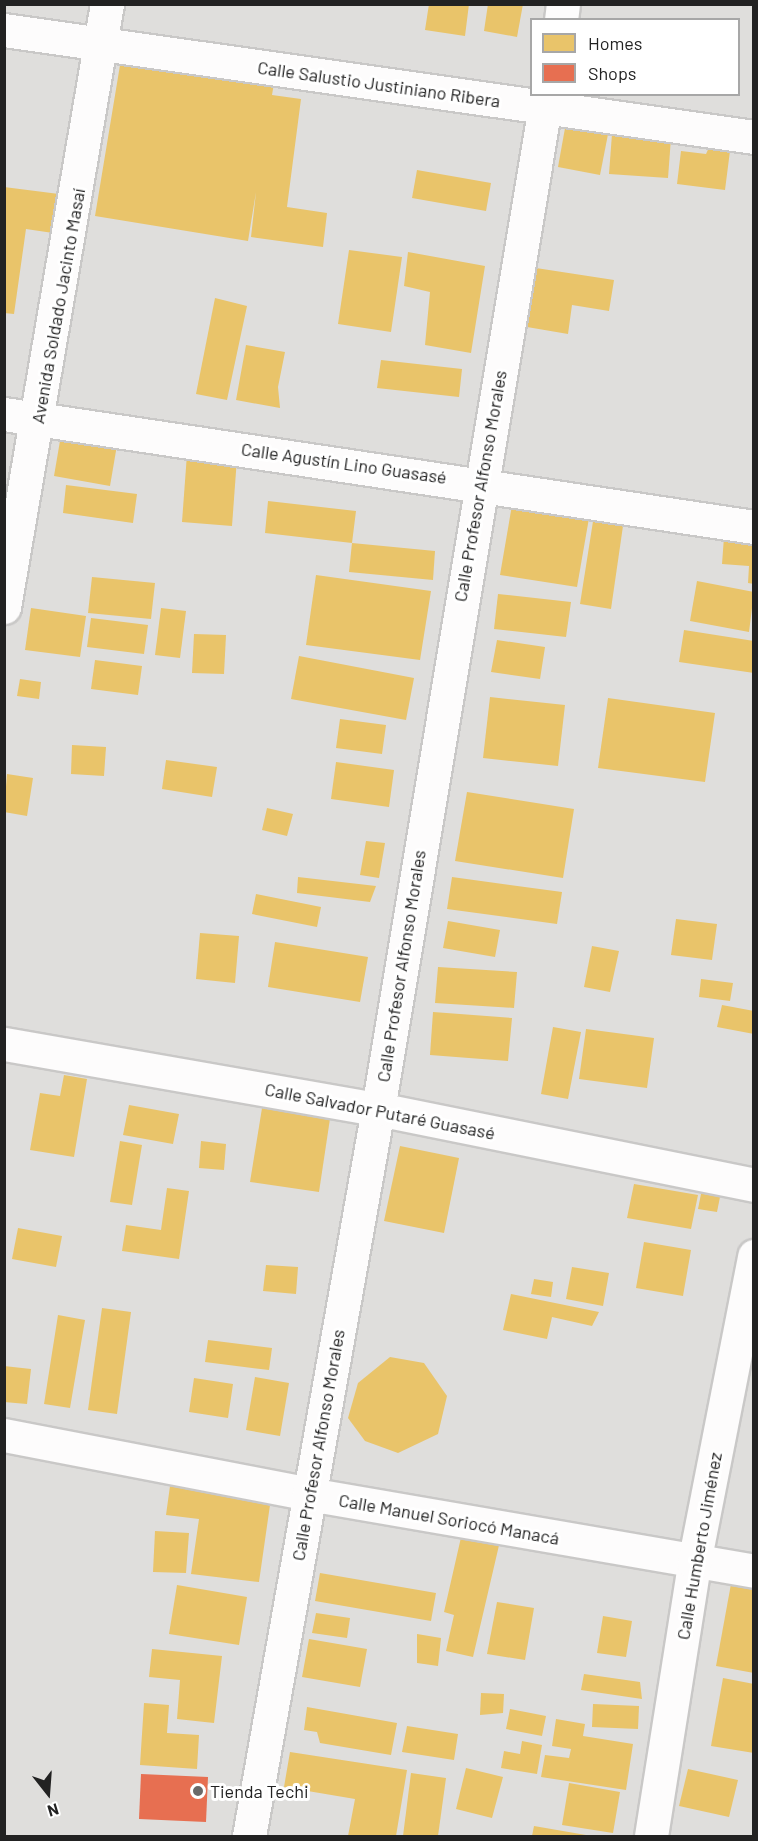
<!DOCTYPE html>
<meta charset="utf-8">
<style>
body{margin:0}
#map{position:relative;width:758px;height:1841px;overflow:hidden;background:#f0eeeb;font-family:Barlow,sans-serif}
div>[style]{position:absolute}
.residential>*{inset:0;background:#dfdedc}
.homes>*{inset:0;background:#e9c46a}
.shops>*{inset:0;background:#e76f51}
.roads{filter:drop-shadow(2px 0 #c9c8c7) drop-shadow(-2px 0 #c9c8c7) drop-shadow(0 2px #c9c8c7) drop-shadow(0 -2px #c9c8c7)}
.street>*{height:33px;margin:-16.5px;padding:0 16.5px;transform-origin:16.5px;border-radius:16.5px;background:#fdfcfc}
.dots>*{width:16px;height:16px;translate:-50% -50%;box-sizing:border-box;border:3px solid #fff;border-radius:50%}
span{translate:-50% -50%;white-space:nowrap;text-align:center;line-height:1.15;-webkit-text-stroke:6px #fff;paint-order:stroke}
.street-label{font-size:18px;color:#222}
.poi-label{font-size:18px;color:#222}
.left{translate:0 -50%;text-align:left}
.frame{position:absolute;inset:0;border:6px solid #222;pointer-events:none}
.legend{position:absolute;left:530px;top:18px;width:210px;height:78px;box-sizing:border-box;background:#fff;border:2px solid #a7a7a7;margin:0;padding:8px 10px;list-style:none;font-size:18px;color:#222}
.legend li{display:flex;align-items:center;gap:12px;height:30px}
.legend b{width:30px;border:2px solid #a7a7a7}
.north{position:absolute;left:18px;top:1763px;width:60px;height:60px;-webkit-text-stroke:4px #fff;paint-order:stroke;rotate:163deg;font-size:16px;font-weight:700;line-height:24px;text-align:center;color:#222}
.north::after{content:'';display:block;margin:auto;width:21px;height:27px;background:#222;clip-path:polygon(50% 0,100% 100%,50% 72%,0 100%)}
</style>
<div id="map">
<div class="residential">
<div style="clip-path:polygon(evenodd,5px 5px,753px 5px,753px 1836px,5px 1836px,5px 5px,532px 20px,738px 20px,738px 94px,532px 94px,532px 20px)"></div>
</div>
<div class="homes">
<div style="clip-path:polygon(429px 4px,469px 4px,465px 36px,425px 30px)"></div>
<div style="clip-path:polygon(488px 4px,523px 4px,517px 37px,484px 31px)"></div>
<div style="clip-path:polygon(123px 47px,276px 71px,272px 95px,301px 99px,287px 207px,327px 213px,323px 247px,251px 237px,256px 192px,248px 241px,95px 216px)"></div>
<div style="clip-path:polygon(567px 117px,610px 124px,600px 175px,558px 167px)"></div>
<div style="clip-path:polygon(612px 134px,671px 138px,668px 178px,609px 174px)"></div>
<div style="clip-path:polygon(712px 141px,731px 143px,725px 190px,677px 184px,681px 151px,706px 154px)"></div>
<div style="clip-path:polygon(417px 170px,491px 183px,486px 211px,412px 198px)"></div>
<div style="clip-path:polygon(4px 187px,59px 194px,53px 233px,26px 229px,14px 314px,4px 313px)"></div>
<div style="clip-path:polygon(349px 250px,402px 257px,391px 332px,338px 324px)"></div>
<div style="clip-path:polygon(408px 252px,485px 266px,471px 353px,425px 345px,430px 292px,404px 286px)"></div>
<div style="clip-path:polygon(536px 268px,614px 280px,609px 311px,572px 305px,568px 334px,527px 327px)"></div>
<div style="clip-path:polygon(215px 298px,247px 306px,227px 400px,196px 394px)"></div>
<div style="clip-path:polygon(246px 345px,285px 352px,278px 387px,280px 408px,236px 400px)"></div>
<div style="clip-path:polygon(381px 360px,462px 369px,459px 397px,377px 388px)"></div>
<div style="clip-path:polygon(61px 435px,117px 445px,110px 486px,54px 476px)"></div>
<div style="clip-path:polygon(187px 454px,237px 458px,232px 526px,182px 522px)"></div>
<div style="clip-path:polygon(66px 485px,137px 494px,133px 523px,63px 513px)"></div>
<div style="clip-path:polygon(268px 501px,356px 511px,352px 543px,265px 533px)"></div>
<div style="clip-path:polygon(512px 505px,589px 518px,577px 587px,500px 575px)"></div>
<div style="clip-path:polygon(594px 515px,624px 519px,611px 609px,580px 604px)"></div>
<div style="clip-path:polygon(724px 537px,754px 539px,754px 584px,748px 583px,749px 566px,722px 564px)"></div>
<div style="clip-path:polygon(352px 543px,435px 551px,433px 580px,349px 572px)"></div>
<div style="clip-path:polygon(316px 575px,431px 591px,420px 660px,306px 645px)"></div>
<div style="clip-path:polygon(92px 577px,155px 583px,151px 619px,88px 613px)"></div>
<div style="clip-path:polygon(697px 581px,754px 592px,749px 632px,690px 621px)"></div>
<div style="clip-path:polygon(498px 594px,571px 602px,566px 637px,494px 629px)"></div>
<div style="clip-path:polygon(31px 608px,86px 616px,80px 657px,25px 650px)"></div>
<div style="clip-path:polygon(161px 608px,186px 611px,180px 658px,155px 655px)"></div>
<div style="clip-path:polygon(91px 618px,148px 625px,144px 654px,87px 647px)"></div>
<div style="clip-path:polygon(684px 630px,754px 641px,754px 673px,679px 662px)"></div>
<div style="clip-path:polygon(194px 634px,226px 635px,224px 674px,192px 673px)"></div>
<div style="clip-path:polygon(497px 640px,545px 647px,540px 679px,491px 672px)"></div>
<div style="clip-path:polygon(299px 656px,414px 678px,406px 720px,291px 699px)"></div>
<div style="clip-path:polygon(95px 660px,142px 666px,138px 695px,91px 689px)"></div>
<div style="clip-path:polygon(20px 679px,41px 682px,39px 699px,17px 696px)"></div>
<div style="clip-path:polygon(490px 697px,565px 705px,558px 766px,483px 758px)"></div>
<div style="clip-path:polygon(608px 698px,715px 713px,705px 782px,598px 768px)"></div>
<div style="clip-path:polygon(340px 719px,386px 725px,382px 754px,336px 748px)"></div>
<div style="clip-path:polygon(72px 745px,106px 747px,104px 776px,71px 774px)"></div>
<div style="clip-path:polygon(166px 760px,217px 767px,212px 797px,162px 789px)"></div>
<div style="clip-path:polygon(336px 762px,394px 770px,389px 807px,331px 799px)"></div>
<div style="clip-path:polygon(7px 774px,33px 778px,27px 816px,4px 812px)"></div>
<div style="clip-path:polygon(467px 792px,574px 809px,563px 878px,455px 861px)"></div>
<div style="clip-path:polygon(267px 808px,293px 814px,287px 836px,262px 830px)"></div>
<div style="clip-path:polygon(366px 841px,385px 843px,379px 878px,360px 875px)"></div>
<div style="clip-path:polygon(298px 877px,376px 886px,370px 902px,297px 893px)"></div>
<div style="clip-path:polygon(452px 877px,562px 892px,557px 924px,447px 909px)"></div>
<div style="clip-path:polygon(256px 894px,321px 907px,317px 927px,252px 914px)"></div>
<div style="clip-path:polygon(676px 919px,717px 924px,712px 960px,671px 955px)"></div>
<div style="clip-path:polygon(448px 921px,500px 930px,495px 957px,443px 948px)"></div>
<div style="clip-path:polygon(200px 933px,239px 936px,235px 983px,196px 979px)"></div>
<div style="clip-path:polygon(275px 942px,368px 957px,360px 1002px,268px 987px)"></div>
<div style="clip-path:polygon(592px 946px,619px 951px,610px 992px,584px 987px)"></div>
<div style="clip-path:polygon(438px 967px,517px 972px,514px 1008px,435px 1003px)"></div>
<div style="clip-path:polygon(701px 979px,733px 983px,730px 1001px,699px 997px)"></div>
<div style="clip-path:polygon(722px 1005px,754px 1011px,754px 1034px,717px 1027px)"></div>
<div style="clip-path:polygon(433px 1012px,512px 1018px,508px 1061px,430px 1055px)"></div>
<div style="clip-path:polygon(553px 1027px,581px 1032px,568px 1099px,541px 1094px)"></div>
<div style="clip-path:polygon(586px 1029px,654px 1038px,647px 1088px,579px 1079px)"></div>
<div style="clip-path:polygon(64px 1075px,87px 1079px,74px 1157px,30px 1150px,40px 1093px,60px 1096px)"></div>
<div style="clip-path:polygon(263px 1102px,331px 1112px,319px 1192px,250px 1182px)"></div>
<div style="clip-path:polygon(129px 1105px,179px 1114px,173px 1144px,123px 1135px)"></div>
<div style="clip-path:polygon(120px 1141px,142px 1145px,132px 1205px,110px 1202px)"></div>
<div style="clip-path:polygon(201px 1141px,226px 1144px,224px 1170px,199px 1168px)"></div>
<div style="clip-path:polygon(400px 1146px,459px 1158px,444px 1233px,384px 1221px)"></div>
<div style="clip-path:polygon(634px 1184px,698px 1195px,691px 1229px,627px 1218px)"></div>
<div style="clip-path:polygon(703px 1184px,722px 1187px,717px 1212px,698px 1209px)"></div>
<div style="clip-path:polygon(167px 1188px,189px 1191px,179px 1259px,122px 1251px,126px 1225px,161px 1230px)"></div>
<div style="clip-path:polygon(18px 1228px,62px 1236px,56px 1267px,12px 1259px)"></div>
<div style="clip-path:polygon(644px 1242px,691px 1250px,683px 1296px,636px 1288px)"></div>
<div style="clip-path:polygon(266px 1265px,298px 1267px,296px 1294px,263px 1291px)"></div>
<div style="clip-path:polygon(572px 1267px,609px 1273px,603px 1306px,566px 1299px)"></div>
<div style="clip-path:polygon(534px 1279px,553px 1282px,551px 1297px,531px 1294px)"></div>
<div style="clip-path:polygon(511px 1294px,599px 1312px,592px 1326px,552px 1317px,547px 1339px,503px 1330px)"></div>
<div style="clip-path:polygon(102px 1308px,131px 1312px,117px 1414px,88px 1410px)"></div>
<div style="clip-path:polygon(58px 1315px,85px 1320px,70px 1408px,44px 1404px)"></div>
<div style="clip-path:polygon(208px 1340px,272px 1348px,269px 1370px,205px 1362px)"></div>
<div style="clip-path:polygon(390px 1357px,424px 1363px,447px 1396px,438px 1434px,398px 1453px,365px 1441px,348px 1418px,358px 1383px)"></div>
<div style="clip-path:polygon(4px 1366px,31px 1369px,27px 1404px,4px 1402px)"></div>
<div style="clip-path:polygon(255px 1377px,289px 1383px,280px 1436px,246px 1430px)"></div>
<div style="clip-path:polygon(194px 1378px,233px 1384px,228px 1418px,189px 1412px)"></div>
<div style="clip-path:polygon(170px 1486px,271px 1498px,259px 1582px,191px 1574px,199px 1519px,166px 1515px)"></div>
<div style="clip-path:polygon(155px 1531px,189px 1533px,186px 1573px,153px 1572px)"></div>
<div style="clip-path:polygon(462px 1533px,500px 1541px,473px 1657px,446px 1651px,454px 1615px,444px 1612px)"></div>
<div style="clip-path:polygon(320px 1573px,436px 1593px,431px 1621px,315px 1601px)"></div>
<div style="clip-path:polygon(731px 1584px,754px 1588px,754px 1673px,716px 1666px)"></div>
<div style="clip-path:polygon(177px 1585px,247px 1597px,239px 1645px,169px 1634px)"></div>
<div style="clip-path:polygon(497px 1602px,534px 1608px,525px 1660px,487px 1654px)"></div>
<div style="clip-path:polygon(316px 1613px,350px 1618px,347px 1638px,312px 1633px)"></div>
<div style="clip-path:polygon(603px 1616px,632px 1621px,626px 1657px,597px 1653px)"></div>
<div style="clip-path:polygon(417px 1634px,441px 1638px,438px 1666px,417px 1663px)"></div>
<div style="clip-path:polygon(309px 1639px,367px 1649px,360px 1687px,302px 1677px)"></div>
<div style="clip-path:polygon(152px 1649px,222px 1656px,214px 1723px,177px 1719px,180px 1680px,149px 1677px)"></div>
<div style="clip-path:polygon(584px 1674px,640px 1682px,642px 1699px,581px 1690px)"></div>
<div style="clip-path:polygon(723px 1678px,754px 1684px,754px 1753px,711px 1746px)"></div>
<div style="clip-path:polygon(481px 1693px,504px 1694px,503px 1713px,480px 1715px)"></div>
<div style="clip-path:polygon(144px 1703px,169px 1705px,167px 1733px,199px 1735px,197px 1769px,140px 1765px)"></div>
<div style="clip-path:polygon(593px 1704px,639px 1706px,638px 1729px,592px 1727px)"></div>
<div style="clip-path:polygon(307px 1707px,397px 1723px,391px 1755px,320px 1743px,317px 1732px,304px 1730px)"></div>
<div style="clip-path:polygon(510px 1709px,546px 1716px,542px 1736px,506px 1729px)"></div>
<div style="clip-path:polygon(556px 1719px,585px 1724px,583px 1736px,633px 1744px,626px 1790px,541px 1777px,545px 1755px,569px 1758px,571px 1749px,552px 1746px)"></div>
<div style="clip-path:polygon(407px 1726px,458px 1734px,454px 1760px,402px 1752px)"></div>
<div style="clip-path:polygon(522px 1741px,542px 1745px,537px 1774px,501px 1768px,504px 1751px,520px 1754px)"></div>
<div style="clip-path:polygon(290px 1752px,407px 1770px,396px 1836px,348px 1836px,355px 1799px,284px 1787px)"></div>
<div style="clip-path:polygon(466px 1768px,503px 1777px,492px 1818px,456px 1809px)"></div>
<div style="clip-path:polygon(688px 1769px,738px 1780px,729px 1817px,679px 1806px)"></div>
<div style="clip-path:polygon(411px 1773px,446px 1778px,438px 1836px,403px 1836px)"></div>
<div style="clip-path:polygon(569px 1783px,620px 1792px,613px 1833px,562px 1825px)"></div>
<div style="clip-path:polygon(534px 1826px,586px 1835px,586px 1836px,532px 1836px)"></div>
</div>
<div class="shops">
<div style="clip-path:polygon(141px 1774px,208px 1777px,206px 1822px,139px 1819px)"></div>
</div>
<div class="roads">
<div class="street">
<div style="left:561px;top:20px;width:16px;rotate:-83deg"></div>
<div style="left:4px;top:30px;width:758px;rotate:8.12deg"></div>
<div style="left:4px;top:414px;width:758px;rotate:8.57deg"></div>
<div style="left:4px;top:607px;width:612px;rotate:-80.31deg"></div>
<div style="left:4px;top:1044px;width:380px;rotate:9.9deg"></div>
<div style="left:378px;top:1109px;width:384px;rotate:11.4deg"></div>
<div style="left:4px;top:1435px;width:311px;rotate:10.9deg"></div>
<div style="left:309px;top:1494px;width:452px;rotate:9.8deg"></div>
<div style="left:249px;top:1836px;width:738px;rotate:-79.94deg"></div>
<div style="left:378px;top:1109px;width:1029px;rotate:-80.55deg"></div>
<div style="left:651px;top:1836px;width:276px;rotate:-81deg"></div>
<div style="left:694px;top:1563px;width:313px;rotate:-78.9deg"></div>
</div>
</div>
<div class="dots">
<div style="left:198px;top:1791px;background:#6a6968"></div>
</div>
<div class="street-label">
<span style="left:379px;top:84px;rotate:8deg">Calle Salustio Justiniano Ribera</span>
<span style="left:58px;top:306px;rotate:-80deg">Avenida Soldado Jacinto Masaí</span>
<span style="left:344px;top:463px;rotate:8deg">Calle Agustín Lino Guasasé</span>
<span style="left:480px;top:486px;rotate:-80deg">Calle Profesor Alfonso Morales</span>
<span style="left:401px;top:966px;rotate:-81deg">Calle Profesor Alfonso Morales</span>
<span style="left:380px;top:1111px;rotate:11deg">Calle Salvador Putaré Guasasé</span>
<span style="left:318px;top:1445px;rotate:-80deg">Calle Profesor Alfonso Morales</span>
<span style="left:449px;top:1519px;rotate:10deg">Calle Manuel Soriocó Manacá</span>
<span style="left:699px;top:1546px;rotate:-80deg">Calle Humberto Jiménez</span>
</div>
<div class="poi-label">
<span class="left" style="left:210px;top:1791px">Tienda Techi</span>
</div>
<div class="frame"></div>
<ul class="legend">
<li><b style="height:16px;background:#e9c46a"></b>Homes</li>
<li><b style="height:16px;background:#e76f51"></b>Shops</li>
</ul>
<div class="north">N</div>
</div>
